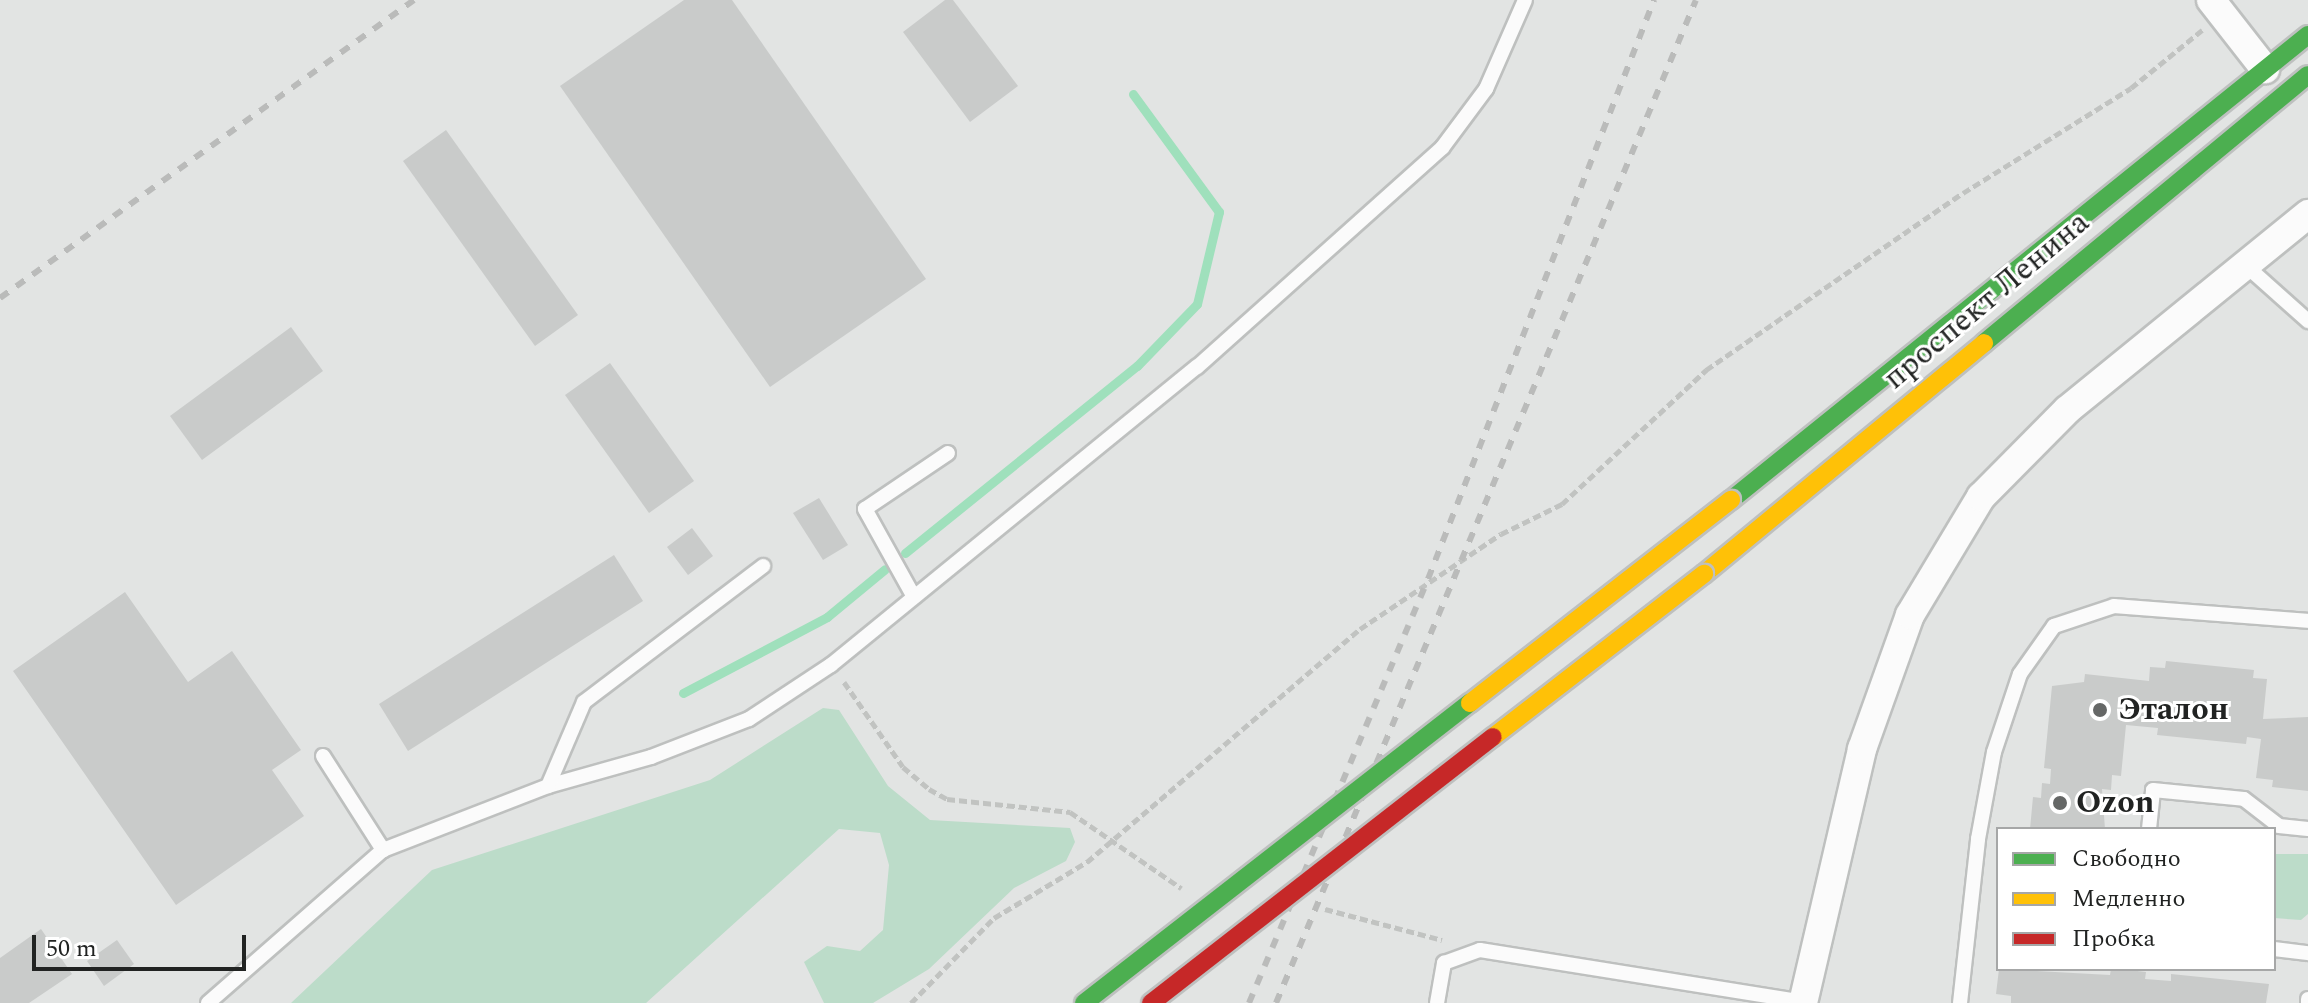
<!DOCTYPE html>
<meta charset="utf-8">
<style>
body{margin:0}
#map{position:relative;width:2308px;height:1003px;overflow:hidden;background:#e2e4e3;font-family:Spectral,serif}
div>[style]{position:absolute}
.green>*{inset:0;background:#bcdcc9}
.stream>*{height:9px;margin:-4.5px;padding:0 4.5px;transform-origin:4.5px;border-radius:4.5px;background:#9fe0bc}
.building>*{inset:0;background:#c9cbca}
.path>*{height:5px;margin-top:-2.5px;transform-origin:0;background:repeating-linear-gradient(90deg,#c1c3c1 0 8px,transparent 0 12px)}
.roads{filter:drop-shadow(2px 0 #bec0bf) drop-shadow(-2px 0 #bec0bf) drop-shadow(0 2px #bec0bf) drop-shadow(0 -2px #bec0bf)}
.lane>*{height:14px;margin:-7px;padding:0 7px;transform-origin:7px;border-radius:7px;background:#fbfbfb}
.street>*{height:28px;margin:-14px;padding:0 14px;transform-origin:14px;border-radius:14px;background:#fbfbfb}
.fast>*{height:18px;margin:-9px;padding:0 9px;transform-origin:9px;border-radius:9px;background:#4caf50}
.slow>*{height:18px;margin:-9px;padding:0 9px;transform-origin:9px;border-radius:9px;background:#ffc107}
.rail>*{height:6px;margin-top:-3px;transform-origin:0;background:repeating-linear-gradient(90deg,#babbba 0 10px,transparent 0 20px)}
.bridges{filter:drop-shadow(2px 0 #bec0bf) drop-shadow(-2px 0 #bec0bf) drop-shadow(0 2px #bec0bf) drop-shadow(0 -2px #bec0bf)}
.fast-bridge>*{height:18px;margin:-9px;padding:0 9px;transform-origin:9px;border-radius:9px;background:#4caf50}
.slow-bridge>*{height:18px;margin:-9px;padding:0 9px;transform-origin:9px;border-radius:9px;background:#ffc107}
.jam-bridge>*{height:18px;margin:-9px;padding:0 9px;transform-origin:9px;border-radius:9px;background:#c62828}
.dots>*{width:22px;height:22px;translate:-50% -50%;box-sizing:border-box;border:4px solid #fff;border-radius:50%}
span{translate:-50% -50%;white-space:nowrap;text-align:center;line-height:1.15;-webkit-text-stroke:6px #fff;paint-order:stroke}
.street-label{font-size:32px;color:#212322}
.poi-label{font-size:32px;color:#212322;font-weight:700}
.left{translate:0 -50%;text-align:left}
.legend{position:absolute;left:1996px;top:827px;width:280px;height:144px;box-sizing:border-box;background:#fff;border:2px solid #a6a7a7;margin:0;padding:10px 14px;list-style:none;font-size:24px;color:#212322}
.legend li{display:flex;align-items:center;gap:16px;height:40px}
.legend b{width:40px;border:2px solid #a6a7a7}
.scale{position:absolute;left:32px;top:935px;width:214px;height:36px;box-sizing:border-box;border:4px solid #212322;border-top:0;padding-left:10px;font-size:24px;line-height:28px;white-space:nowrap;color:#212322;-webkit-text-stroke:6px #fff;paint-order:stroke}
</style>
<div id="map">
<div class="green">
<div style="clip-path:polygon(823px 708px,839px 710px,888px 786px,930px 820px,1070px 828px,1075px 842px,1066px 861px,1014px 888px,929px 969px,873px 1003px,824px 1003px,804px 962px,827px 946px,860px 951px,883px 930px,889px 865px,880px 833px,839px 829px,646px 1003px,291px 1003px,432px 870px,710px 780px)"></div>
<div style="clip-path:polygon(2274px 854px,2308px 854px,2308px 914px,2301px 920px,2274px 918px)"></div>
</div>
<div class="stream">
<div style="left:905px;top:553px;width:298px;rotate:-38.9deg"></div>
<div style="left:1137px;top:366px;width:86px;rotate:-45.9deg"></div>
<div style="left:1197px;top:304px;width:95px;rotate:-76.6deg"></div>
<div style="left:1219px;top:212px;width:146px;rotate:-126.1deg"></div>
<div style="left:683px;top:693px;width:163px;rotate:-27.8deg"></div>
<div style="left:827px;top:617px;width:75px;rotate:-39.6deg"></div>
</div>
<div class="building">
<div style="clip-path:polygon(684px 0,732px 0,926px 279px,770px 387px,560px 86px)"></div>
<div style="clip-path:polygon(945px 0,953px 0,1018px 86px,970px 122px,903px 32px)"></div>
<div style="clip-path:polygon(446px 130px,578px 315px,535px 346px,403px 161px)"></div>
<div style="clip-path:polygon(291px 327px,323px 371px,202px 460px,170px 416px)"></div>
<div style="clip-path:polygon(610px 363px,694px 481px,649px 513px,565px 395px)"></div>
<div style="clip-path:polygon(819px 498px,848px 545px,823px 560px,793px 513px)"></div>
<div style="clip-path:polygon(692px 528px,713px 556px,688px 575px,667px 547px)"></div>
<div style="clip-path:polygon(614px 555px,643px 601px,408px 751px,379px 704px)"></div>
<div style="clip-path:polygon(125px 592px,188px 682px,232px 651px,301px 750px,272px 770px,304px 816px,176px 905px,13px 671px)"></div>
<div style="clip-path:polygon(2166px 661px,2254px 670px,2253px 678px,2267px 679px,2263px 719px,2308px 717px,2308px 791px,2272px 787px,2273px 780px,2256px 778px,2261px 739px,2247px 737px,2246px 744px,2157px 735px,2158px 728px,2126px 725px,2121px 776px,2112px 775px,2111px 790px,2102px 789px,2105px 829px,2030px 829px,2033px 797px,2041px 798px,2042px 783px,2050px 784px,2051px 769px,2044px 768px,2052px 686px,2084px 682px,2085px 674px,2149px 681px,2150px 667px,2165px 668px)"></div>
<div style="clip-path:polygon(41px 929px,72px 974px,29px 1003px,0 1003px,0 958px)"></div>
<div style="clip-path:polygon(117px 940px,134px 964px,104px 986px,87px 961px)"></div>
<div style="clip-path:polygon(1999px 969px,2110px 975px,2111px 969px,2120px 969px,2146px 972px,2145px 979px,2171px 981px,2171px 974px,2269px 984px,2266px 1003px,2011px 1003px,2011px 996px,1996px 994px)"></div>
</div>
<div class="path">
<div style="left:844px;top:682px;width:103px;rotate:55.2deg"></div>
<div style="left:903px;top:767px;width:34px;rotate:40deg"></div>
<div style="left:929px;top:789px;width:21px;rotate:29deg"></div>
<div style="left:947px;top:799px;width:124px;rotate:6deg"></div>
<div style="left:1070px;top:812px;width:135px;rotate:34.4deg"></div>
<div style="left:1325px;top:909px;width:121px;rotate:14.8deg"></div>
<div style="left:911px;top:1003px;width:119px;rotate:-45.7deg"></div>
<div style="left:994px;top:918px;width:109px;rotate:-31.1deg"></div>
<div style="left:1087px;top:862px;width:359px;rotate:-40.5deg"></div>
<div style="left:1360px;top:629px;width:170px;rotate:-34deg"></div>
<div style="left:1501px;top:534px;width:68px;rotate:-26.2deg"></div>
<div style="left:1562px;top:504px;width:197px;rotate:-42.9deg"></div>
<div style="left:1706px;top:370px;width:312px;rotate:-34.6deg"></div>
<div style="left:1963px;top:193px;width:198px;rotate:-32deg"></div>
<div style="left:2131px;top:88px;width:92px;rotate:-39.2deg"></div>
</div>
<div class="roads">
<div class="lane">
<div style="left:2244px;top:264px;width:86px;rotate:41.7deg"></div>
<div style="left:914px;top:597px;width:101px;rotate:-119.1deg"></div>
<div style="left:865px;top:509px;width:100px;rotate:-34deg"></div>
<div style="left:323px;top:756px;width:112px;rotate:57.4deg"></div>
<div style="left:548px;top:786px;width:107px;rotate:-15.7deg"></div>
<div style="left:651px;top:757px;width:105px;rotate:-21.2deg"></div>
<div style="left:749px;top:719px;width:98px;rotate:-33.4deg"></div>
<div style="left:831px;top:665px;width:472px;rotate:-39.2deg"></div>
<div style="left:1197px;top:367px;width:329px;rotate:-41.8deg"></div>
<div style="left:1442px;top:148px;width:74px;rotate:-53.3deg"></div>
<div style="left:1486px;top:89px;width:97px;rotate:-66.3deg"></div>
<div style="left:2149px;top:829px;width:39px;rotate:-84deg"></div>
<div style="left:2153px;top:790px;width:91px;rotate:5.6deg"></div>
<div style="left:2244px;top:799px;width:44px;rotate:37.6deg"></div>
<div style="left:2279px;top:826px;width:29px;rotate:6deg"></div>
<div style="left:2274px;top:949px;width:34px;rotate:7deg"></div>
<div style="left:208px;top:1003px;width:232px;rotate:-41.2deg"></div>
<div style="left:383px;top:850px;width:177px;rotate:-21.2deg"></div>
<div style="left:548px;top:786px;width:91px;rotate:-66.8deg"></div>
<div style="left:584px;top:702px;width:225px;rotate:-37.2deg"></div>
<div style="left:1437px;top:1003px;width:41px;rotate:-80.1deg"></div>
<div style="left:1444px;top:963px;width:38px;rotate:-20deg"></div>
<div style="left:1480px;top:950px;width:328px;rotate:9.1deg"></div>
<div style="left:1960px;top:1003px;width:165px;rotate:-83.7deg"></div>
<div style="left:1978px;top:839px;width:88px;rotate:-79.6deg"></div>
<div style="left:1994px;top:752px;width:82px;rotate:-71.6deg"></div>
<div style="left:2020px;top:674px;width:59px;rotate:-54.7deg"></div>
<div style="left:2054px;top:626px;width:63px;rotate:-18.4deg"></div>
<div style="left:2114px;top:606px;width:195px;rotate:4.4deg"></div>
<div style="left:2308px;top:1003px;width:4px;rotate:-90deg"></div>
</div>
<div class="street">
<div style="left:2211px;top:0;width:88px;rotate:52deg"></div>
<div style="left:1803px;top:1003px;width:261px;rotate:-76.9deg"></div>
<div style="left:1862px;top:749px;width:142px;rotate:-70.3deg"></div>
<div style="left:1910px;top:615px;width:138px;rotate:-59deg"></div>
<div style="left:1981px;top:497px;width:122px;rotate:-45.3deg"></div>
<div style="left:2067px;top:410px;width:311px;rotate:-39.1deg"></div>
</div>
<div class="fast">
<div style="left:1984px;top:343px;width:420px;rotate:-39.6deg"></div>
<div style="left:1731px;top:500px;width:741px;rotate:-38.87deg"></div>
</div>
<div class="slow">
<div style="left:1704px;top:574px;width:363px;rotate:-39.5deg"></div>
</div>
</div>
<div class="rail">
<div style="left:0;top:298px;width:510px;rotate:-35.75deg"></div>
<div style="left:1249px;top:1003px;width:460px;rotate:-67.1deg"></div>
<div style="left:1428px;top:579px;width:622px;rotate:-68.68deg"></div>
<div style="left:1276px;top:1003px;width:1087px;rotate:-67.28deg"></div>
</div>
<div class="bridges">
<div class="fast-bridge">
<div style="left:1084px;top:1003px;width:489px;rotate:-37.9deg"></div>
</div>
<div class="slow-bridge">
<div style="left:1470px;top:703px;width:331px;rotate:-37.9deg"></div>
<div style="left:1493px;top:737px;width:267px;rotate:-37.7deg"></div>
</div>
<div class="jam-bridge">
<div style="left:1151px;top:1003px;width:433px;rotate:-37.9deg"></div>
</div>
</div>
<div class="dots">
<div style="left:2100px;top:710px;background:#656766"></div>
<div style="left:2060px;top:803px;background:#656766"></div>
</div>
<div class="street-label">
<span style="left:1987px;top:301px;rotate:-40deg">проспект Ленина</span>
</div>
<div class="poi-label">
<span class="left" style="left:2118px;top:710px">Эталон</span>
<span class="left" style="left:2076px;top:803px">Ozon</span>
</div>
<ul class="legend">
<li><b style="height:10px;background:#4caf50"></b>Свободно</li>
<li><b style="height:10px;background:#ffc107"></b>Медленно</li>
<li><b style="height:10px;background:#c62828"></b>Пробка</li>
</ul>
<div class="scale">50 m</div>
</div>
